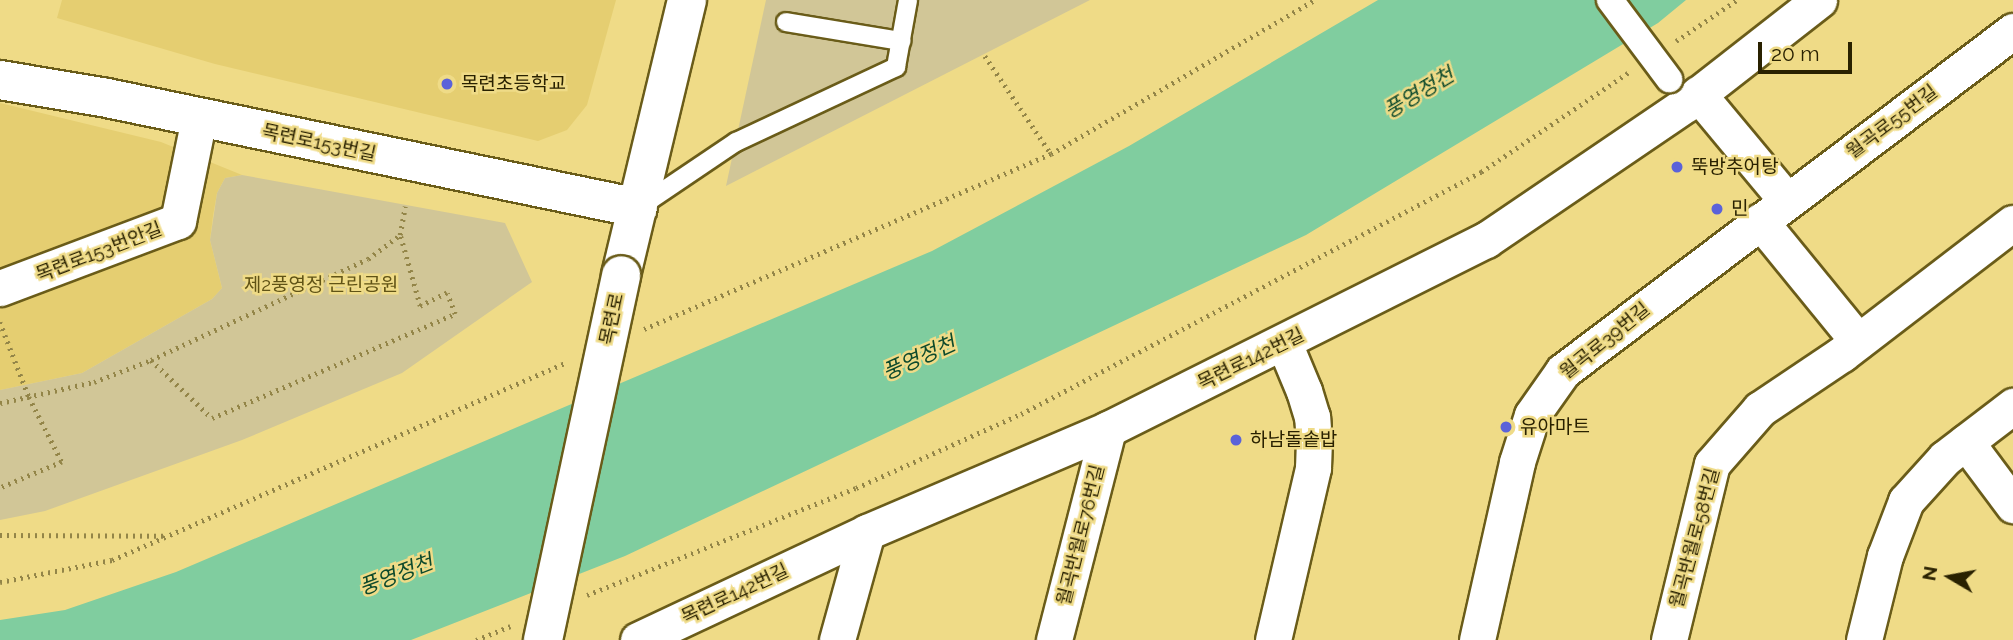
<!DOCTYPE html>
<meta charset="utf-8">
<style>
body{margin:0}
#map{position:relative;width:2013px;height:640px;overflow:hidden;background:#efdb87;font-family:Raleway,"Noto Sans KR",sans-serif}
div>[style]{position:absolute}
.built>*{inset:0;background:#e5ce71}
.green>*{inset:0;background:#d1c697}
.water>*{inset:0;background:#80cd9f}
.path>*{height:4.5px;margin-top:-2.25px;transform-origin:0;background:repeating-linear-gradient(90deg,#938548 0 2px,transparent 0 7px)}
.roads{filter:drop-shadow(2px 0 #6a5c19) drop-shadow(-2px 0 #6a5c19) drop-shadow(0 2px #6a5c19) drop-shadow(0 -2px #6a5c19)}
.service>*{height:18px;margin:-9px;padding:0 9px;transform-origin:9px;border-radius:9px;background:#fff}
.minor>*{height:35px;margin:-17.5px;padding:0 17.5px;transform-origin:17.5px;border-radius:17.5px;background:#fff}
.tertiary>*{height:38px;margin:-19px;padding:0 19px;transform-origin:19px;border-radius:19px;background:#fff}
.secondary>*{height:38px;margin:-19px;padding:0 19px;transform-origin:19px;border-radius:19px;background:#fff}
.bridges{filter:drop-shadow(2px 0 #6a5c19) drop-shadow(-2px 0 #6a5c19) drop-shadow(0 2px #6a5c19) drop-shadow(0 -2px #6a5c19)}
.pedestrian-bridge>*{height:26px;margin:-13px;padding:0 13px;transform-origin:13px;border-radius:13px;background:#fff}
.secondary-bridge>*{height:38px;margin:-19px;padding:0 19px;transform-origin:19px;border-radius:19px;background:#fff}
.dots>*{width:19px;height:19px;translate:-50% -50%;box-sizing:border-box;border:4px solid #efdb87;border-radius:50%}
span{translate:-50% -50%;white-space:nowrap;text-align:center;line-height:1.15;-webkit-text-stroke:5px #efdb87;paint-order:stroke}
.poi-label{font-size:19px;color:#292100}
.left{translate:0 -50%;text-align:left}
.street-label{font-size:19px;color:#292100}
.park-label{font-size:19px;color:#605316}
.water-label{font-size:21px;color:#0e4a2c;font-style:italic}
.north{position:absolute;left:1915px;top:542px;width:70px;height:70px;-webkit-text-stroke:5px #efdb87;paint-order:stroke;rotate:280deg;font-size:19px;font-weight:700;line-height:28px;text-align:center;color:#292100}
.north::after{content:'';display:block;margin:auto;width:24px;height:32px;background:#292100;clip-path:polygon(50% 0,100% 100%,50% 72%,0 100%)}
.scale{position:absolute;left:1758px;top:42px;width:94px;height:32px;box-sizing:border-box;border:4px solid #292100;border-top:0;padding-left:9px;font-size:21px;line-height:24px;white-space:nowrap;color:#292100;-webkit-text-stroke:5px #efdb87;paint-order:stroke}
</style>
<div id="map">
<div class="built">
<div style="clip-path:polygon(62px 0,616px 0,587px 105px,567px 130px,538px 141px,215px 64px,57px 18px)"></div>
<div style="clip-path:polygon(0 103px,161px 142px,242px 175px,225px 178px,217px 193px,213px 216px,210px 240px,222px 288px,212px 299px,82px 373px,0 390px)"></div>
</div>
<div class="green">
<div style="clip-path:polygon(766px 0,1090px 0,726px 186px)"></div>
<div style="clip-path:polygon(242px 175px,505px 223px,532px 282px,402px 373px,242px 440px,45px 511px,0 520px,0 390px,82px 373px,212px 299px,222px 288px,210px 240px,217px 193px,225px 178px)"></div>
</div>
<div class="water">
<div style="clip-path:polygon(1378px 0,1686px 0,1658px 23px,1306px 235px,625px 556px,411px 640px,0 640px,0 620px,65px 610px,176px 572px,932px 251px,1129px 146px)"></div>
</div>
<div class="path">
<div style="left:1676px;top:41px;width:73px;rotate:-33.9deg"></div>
<div style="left:985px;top:56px;width:118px;rotate:56deg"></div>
<div style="left:0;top:322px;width:80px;rotate:68.9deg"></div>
<div style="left:29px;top:397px;width:73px;rotate:63.1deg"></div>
<div style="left:62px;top:462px;width:67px;rotate:157.2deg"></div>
<div style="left:644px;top:329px;width:443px;rotate:-23.3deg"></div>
<div style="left:1051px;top:154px;width:306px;rotate:-30.3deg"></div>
<div style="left:151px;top:360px;width:84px;rotate:43.6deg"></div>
<div style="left:212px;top:418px;width:264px;rotate:-23.2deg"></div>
<div style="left:455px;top:314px;width:22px;rotate:-111deg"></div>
<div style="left:447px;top:293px;width:30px;rotate:154deg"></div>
<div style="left:420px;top:306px;width:74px;rotate:-105.7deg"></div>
<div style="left:0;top:403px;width:96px;rotate:-12.6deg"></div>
<div style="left:94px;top:382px;width:61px;rotate:-21.1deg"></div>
<div style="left:151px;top:360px;width:239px;rotate:-25deg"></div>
<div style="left:368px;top:259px;width:40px;rotate:-37deg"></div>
<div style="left:400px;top:235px;width:29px;rotate:-80deg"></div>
<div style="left:0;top:535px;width:164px;rotate:0.3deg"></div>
<div style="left:0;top:582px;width:114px;rotate:-11.1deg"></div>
<div style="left:112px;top:560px;width:494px;rotate:-23.5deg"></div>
<div style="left:587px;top:595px;width:289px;rotate:-21.7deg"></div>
<div style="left:856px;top:488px;width:181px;rotate:-24.2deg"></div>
<div style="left:1021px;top:414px;width:520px;rotate:-27.75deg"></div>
<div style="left:1481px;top:172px;width:181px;rotate:-34deg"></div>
<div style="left:476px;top:640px;width:37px;rotate:-22deg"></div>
</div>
<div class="roads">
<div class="service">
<div style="left:786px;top:22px;width:117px;rotate:9.4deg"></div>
<div style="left:641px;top:206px;width:115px;rotate:-34deg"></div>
<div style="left:736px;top:142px;width:177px;rotate:-25.1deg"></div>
<div style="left:896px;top:67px;width:68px;rotate:-79.8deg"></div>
</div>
<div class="minor">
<div style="left:1698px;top:94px;width:139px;rotate:50.2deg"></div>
<div style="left:1760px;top:221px;width:155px;rotate:50.8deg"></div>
<div style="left:0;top:288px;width:190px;rotate:-20.6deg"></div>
<div style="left:178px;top:221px;width:105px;rotate:-78.5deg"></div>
<div style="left:1966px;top:442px;width:79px;rotate:53.3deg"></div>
<div style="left:638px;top:640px;width:253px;rotate:-25.2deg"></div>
<div style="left:867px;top:532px;width:262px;rotate:-23.1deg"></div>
<div style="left:1108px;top:429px;width:423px;rotate:-26.6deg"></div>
<div style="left:1486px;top:240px;width:242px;rotate:-34.2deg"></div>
<div style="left:1686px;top:104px;width:169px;rotate:-38deg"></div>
<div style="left:837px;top:640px;width:112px;rotate:-74.5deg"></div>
<div style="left:1054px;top:640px;width:218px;rotate:-75.6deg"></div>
<div style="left:1273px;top:640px;width:177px;rotate:-76.9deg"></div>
<div style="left:1313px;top:468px;width:25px;rotate:-88deg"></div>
<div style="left:1314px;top:443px;width:26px;rotate:-94deg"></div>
<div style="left:1312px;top:417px;width:27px;rotate:-107deg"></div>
<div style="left:1304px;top:391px;width:52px;rotate:-112.6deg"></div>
<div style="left:1477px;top:640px;width:182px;rotate:-77.3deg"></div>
<div style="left:1517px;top:462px;width:49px;rotate:-72.3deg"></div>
<div style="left:1532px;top:415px;width:54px;rotate:-54.8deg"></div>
<div style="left:1563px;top:371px;width:564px;rotate:-37.07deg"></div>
<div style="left:1669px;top:640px;width:181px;rotate:-76.3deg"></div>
<div style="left:1712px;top:464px;width:73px;rotate:-48.9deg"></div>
<div style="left:1760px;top:409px;width:99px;rotate:-33.9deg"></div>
<div style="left:1842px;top:354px;width:215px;rotate:-37.5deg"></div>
<div style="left:1864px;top:640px;width:87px;rotate:-76deg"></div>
<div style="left:1885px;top:556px;width:59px;rotate:-69.1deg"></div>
<div style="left:1906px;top:501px;width:58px;rotate:-47.8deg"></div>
<div style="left:1945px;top:458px;width:86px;rotate:-37.4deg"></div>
</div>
<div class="tertiary">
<div style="left:0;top:80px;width:109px;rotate:9.5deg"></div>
<div style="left:107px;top:98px;width:542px;rotate:11.7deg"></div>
</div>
<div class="secondary">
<div style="left:621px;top:275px;width:283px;rotate:-76.5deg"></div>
</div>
</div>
<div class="bridges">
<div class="pedestrian-bridge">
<div style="left:1610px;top:0;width:99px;rotate:53.2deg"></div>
</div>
<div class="secondary-bridge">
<div style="left:543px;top:640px;width:373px;rotate:-77.9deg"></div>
</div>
</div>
<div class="dots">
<div style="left:447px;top:84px;background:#5b62d9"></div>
<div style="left:1677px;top:167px;background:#5b62d9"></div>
<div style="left:1717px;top:209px;background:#5b62d9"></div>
<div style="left:1506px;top:427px;background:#5b62d9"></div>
<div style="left:1236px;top:440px;background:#5b62d9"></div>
</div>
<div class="poi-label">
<span class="left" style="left:461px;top:84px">목련초등학교</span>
<span class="left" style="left:1691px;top:167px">뚝방추어탕</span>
<span class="left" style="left:1731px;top:209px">민</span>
<span class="left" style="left:1520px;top:427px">유아마트</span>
<span class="left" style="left:1250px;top:440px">하남돌솥밥</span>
</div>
<div class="street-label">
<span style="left:1892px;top:122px;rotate:-37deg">월곡로55번길</span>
<span style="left:319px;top:143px;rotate:12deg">목련로153번길</span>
<span style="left:99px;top:252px;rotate:-21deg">목련로153번안길</span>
<span style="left:612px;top:319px;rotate:-78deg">목련로</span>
<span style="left:1605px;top:341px;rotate:-39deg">월곡로39번길</span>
<span style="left:1251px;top:359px;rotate:-26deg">목련로142번길</span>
<span style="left:1081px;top:535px;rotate:-76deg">월곡반월로76번길</span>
<span style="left:1695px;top:538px;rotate:-75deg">월곡반월로58번길</span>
<span style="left:735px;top:594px;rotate:-25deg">목련로142번길</span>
</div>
<div class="park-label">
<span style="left:321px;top:285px">제2풍영정 근린공원</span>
</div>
<div class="water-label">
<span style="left:1419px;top:93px;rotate:-31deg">풍영정천</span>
<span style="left:919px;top:358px;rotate:-24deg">풍영정천</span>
<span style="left:396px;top:575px;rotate:-21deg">풍영정천</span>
</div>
<div class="north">N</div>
<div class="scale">20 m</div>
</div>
